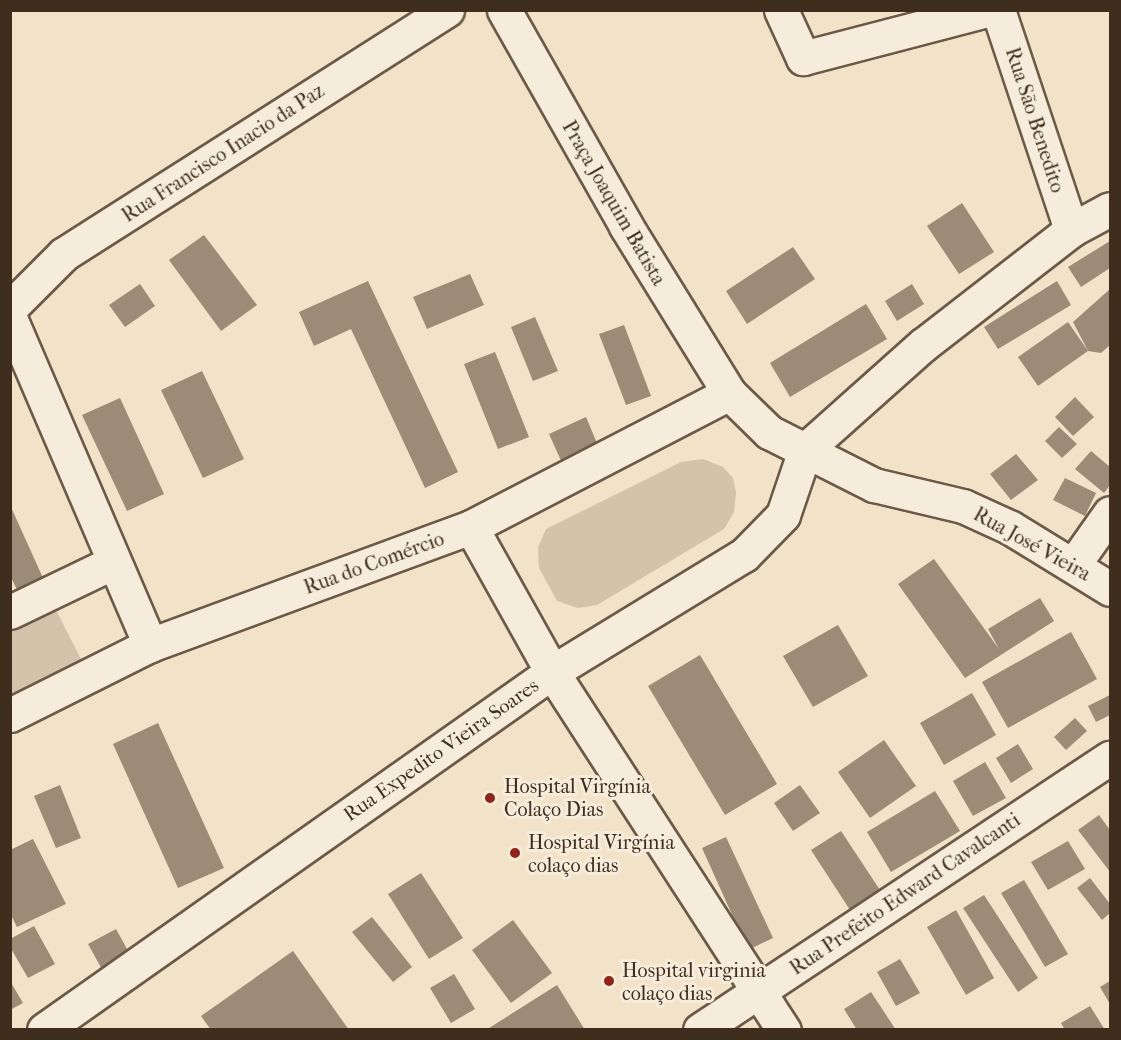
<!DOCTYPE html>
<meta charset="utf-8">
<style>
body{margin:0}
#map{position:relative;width:1121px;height:1040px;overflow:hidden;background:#f1e2c8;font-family:"IM FELL French Canon",serif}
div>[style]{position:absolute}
.green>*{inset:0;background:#d3c3ab}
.building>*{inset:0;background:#9c8b76}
.roads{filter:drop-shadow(2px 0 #6c5a48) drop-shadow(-2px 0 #6c5a48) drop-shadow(0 2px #6c5a48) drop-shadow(0 -2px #6c5a48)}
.street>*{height:33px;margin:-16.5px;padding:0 16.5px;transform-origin:16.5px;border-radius:16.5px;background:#f6ecdb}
.secondary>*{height:33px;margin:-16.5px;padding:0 16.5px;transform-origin:16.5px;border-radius:16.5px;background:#f6ecdb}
.dots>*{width:16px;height:16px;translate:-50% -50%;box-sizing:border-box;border:3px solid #f6ecdb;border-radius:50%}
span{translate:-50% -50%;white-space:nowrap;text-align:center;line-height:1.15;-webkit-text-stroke:6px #f6ecdb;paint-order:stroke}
.street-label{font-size:20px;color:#3f2d1d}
.poi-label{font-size:20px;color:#3f2d1d}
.left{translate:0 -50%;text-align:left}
.frame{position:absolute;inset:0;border:12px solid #3f2d1d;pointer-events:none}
</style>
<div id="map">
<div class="green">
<div style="clip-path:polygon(703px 459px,723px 467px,733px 478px,736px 492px,734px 512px,724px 529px,597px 605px,578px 608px,557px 601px,539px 568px,538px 547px,546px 529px,681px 462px)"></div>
<div style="clip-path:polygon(55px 608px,82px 661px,11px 696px,11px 630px)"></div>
</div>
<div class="building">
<div style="clip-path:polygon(962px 203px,994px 252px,959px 274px,927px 226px)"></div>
<div style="clip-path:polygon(204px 235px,257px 305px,221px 331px,169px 260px)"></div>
<div style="clip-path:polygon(1110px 241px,1110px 268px,1081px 287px,1068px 267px)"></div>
<div style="clip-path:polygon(793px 247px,815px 279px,747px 324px,726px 291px)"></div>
<div style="clip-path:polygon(470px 274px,484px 305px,427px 329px,413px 297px)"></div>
<div style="clip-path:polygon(368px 281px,458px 472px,425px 488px,351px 329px,314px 346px,299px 312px)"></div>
<div style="clip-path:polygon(1057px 281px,1071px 305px,998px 349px,984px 327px)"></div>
<div style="clip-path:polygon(140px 284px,155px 306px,125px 327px,109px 305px)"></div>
<div style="clip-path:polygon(912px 284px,924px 304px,897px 321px,885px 301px)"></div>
<div style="clip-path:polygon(1110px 289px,1110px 345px,1101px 353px,1088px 351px,1073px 322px)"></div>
<div style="clip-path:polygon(866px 304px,887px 339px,790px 397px,770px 363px)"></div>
<div style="clip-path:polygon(535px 317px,558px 371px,533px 381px,511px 327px)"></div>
<div style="clip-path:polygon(1068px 322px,1088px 351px,1038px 386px,1018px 357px)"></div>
<div style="clip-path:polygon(624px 325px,651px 396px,626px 405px,599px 334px)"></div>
<div style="clip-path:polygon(495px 352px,529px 437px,498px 449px,464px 364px)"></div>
<div style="clip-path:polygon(202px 371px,244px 459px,203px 478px,161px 390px)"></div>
<div style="clip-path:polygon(1075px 397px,1094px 417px,1073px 436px,1055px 417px)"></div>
<div style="clip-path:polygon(120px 398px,164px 494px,127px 511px,82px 415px)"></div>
<div style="clip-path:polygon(586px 417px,599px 448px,563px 465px,549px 434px)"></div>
<div style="clip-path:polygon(1059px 427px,1077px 444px,1062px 458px,1045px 441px)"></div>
<div style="clip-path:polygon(1091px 451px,1110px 467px,1110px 485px,1104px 493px,1075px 469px)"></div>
<div style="clip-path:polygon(1016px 454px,1038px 480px,1011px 500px,990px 474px)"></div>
<div style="clip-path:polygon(1065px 478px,1096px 493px,1085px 516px,1053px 500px)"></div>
<div style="clip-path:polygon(10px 505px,43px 578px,17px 590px,10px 575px)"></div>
<div style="clip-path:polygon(934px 559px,999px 649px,988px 629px,1040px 598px,1054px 621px,965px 678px,898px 584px)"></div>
<div style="clip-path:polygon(838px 625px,868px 676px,813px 707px,783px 656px)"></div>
<div style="clip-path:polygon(1071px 632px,1097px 679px,1008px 728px,982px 682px)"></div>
<div style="clip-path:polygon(700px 655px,777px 784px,725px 815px,648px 686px)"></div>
<div style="clip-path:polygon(972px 693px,996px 735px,944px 765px,920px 723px)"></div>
<div style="clip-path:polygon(1110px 695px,1110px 715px,1096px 722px,1088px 706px)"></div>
<div style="clip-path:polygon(1075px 718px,1087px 731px,1066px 750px,1054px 737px)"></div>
<div style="clip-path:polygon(158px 723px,224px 868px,178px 888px,113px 744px)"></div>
<div style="clip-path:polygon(884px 740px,916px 786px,870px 818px,838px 772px)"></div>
<div style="clip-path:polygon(1018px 744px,1033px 769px,1011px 783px,996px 758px)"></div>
<div style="clip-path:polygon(985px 762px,1006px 798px,973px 816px,953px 781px)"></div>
<div style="clip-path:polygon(60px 785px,81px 838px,56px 848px,34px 796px)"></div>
<div style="clip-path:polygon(800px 785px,820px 813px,793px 831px,774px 803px)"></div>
<div style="clip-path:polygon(935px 791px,960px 831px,891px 872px,867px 832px)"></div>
<div style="clip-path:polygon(1099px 815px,1110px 830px,1110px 872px,1078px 830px)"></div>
<div style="clip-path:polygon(841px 831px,880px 890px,850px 910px,811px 850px)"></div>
<div style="clip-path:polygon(726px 837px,773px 938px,748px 950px,702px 848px)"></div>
<div style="clip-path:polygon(33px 839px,66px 904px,17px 927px,10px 913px,10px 850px)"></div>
<div style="clip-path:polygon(1068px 841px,1085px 869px,1048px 890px,1031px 862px)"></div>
<div style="clip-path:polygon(421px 873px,463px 938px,429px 959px,388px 894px)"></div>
<div style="clip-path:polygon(1090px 878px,1110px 904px,1110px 913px,1102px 920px,1077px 888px)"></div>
<div style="clip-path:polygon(1024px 880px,1068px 954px,1045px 967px,1001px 893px)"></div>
<div style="clip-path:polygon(984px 895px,1038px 978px,1018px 992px,963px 908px)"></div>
<div style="clip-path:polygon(956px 910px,994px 978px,966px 995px,927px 927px)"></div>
<div style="clip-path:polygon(372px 917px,412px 967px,393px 982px,352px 932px)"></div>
<div style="clip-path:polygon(513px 920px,552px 973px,511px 1003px,472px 950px)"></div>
<div style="clip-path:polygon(34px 926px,55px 964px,28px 978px,10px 947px,10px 939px)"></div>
<div style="clip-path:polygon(116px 929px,132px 958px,104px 973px,88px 944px)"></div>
<div style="clip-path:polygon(293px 951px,349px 1030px,211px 1030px,201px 1016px)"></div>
<div style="clip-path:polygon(900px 959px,920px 993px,896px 1006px,877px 972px)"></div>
<div style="clip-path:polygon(454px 974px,475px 1009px,451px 1023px,430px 988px)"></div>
<div style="clip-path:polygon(10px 981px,23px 1003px,10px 1010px)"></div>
<div style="clip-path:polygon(1110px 981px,1110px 1004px,1100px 987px)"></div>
<div style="clip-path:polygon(557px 985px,585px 1030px,486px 1030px)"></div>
<div style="clip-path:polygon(871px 992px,896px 1030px,857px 1030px,844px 1009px)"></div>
<div style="clip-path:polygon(1090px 1006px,1105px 1030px,1065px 1030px,1061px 1023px)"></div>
</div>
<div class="roads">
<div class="street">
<div style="left:504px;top:10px;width:248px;rotate:60.5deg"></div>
<div style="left:626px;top:226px;width:196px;rotate:58.3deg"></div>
<div style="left:781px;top:10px;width:53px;rotate:65.4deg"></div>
<div style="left:803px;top:58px;width:190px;rotate:-14.6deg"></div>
<div style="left:998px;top:10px;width:232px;rotate:71.6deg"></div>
<div style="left:10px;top:308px;width:76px;rotate:-45deg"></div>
<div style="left:64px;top:254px;width:454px;rotate:-32.5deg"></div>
<div style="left:10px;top:318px;width:356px;rotate:66.8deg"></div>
<div style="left:805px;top:450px;width:158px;rotate:-41.7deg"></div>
<div style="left:923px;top:345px;width:187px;rotate:-37.8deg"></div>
<div style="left:1071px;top:230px;width:44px;rotate:-28.3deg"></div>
<div style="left:471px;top:527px;width:166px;rotate:60.8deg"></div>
<div style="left:552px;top:672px;width:427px;rotate:57.1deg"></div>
<div style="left:1074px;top:564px;width:62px;rotate:-54.8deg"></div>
<div style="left:10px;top:612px;width:113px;rotate:-25.7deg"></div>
<div style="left:700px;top:1030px;width:492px;rotate:-33.6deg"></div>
</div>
<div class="secondary">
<div style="left:10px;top:715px;width:157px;rotate:-26.6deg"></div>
<div style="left:150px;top:645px;width:342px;rotate:-20.2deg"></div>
<div style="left:471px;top:527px;width:291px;rotate:-27.4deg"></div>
<div style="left:729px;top:393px;width:56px;rotate:44.3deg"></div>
<div style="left:769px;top:432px;width:118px;rotate:26.8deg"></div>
<div style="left:874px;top:485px;width:91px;rotate:13.3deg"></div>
<div style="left:963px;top:506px;width:53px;rotate:24.6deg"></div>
<div style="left:1011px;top:528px;width:116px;rotate:31.6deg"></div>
<div style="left:44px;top:1030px;width:621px;rotate:-35.17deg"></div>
<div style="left:552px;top:672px;width:225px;rotate:-31.4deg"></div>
<div style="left:744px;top:555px;width:56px;rotate:-45.7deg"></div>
<div style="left:783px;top:515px;width:69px;rotate:-71.3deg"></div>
</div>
</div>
<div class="dots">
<div style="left:490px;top:798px;background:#8f2418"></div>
<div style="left:515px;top:853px;background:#8f2418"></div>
<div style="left:609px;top:981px;background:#8f2418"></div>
</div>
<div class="street-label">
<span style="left:1035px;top:120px;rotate:72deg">Rua São Benedito</span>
<span style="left:223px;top:153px;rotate:-33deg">Rua Francisco Inacio da Paz</span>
<span style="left:614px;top:203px;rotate:60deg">Praça Joaquim Batista</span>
<span style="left:1032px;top:544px;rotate:29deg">Rua José Vieira</span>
<span style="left:374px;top:563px;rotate:-20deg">Rua do Comércio</span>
<span style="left:441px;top:750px;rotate:-35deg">Rua Expedito Vieira Soares</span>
<span style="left:905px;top:894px;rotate:-34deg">Rua Prefeito Edward Cavalcanti</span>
</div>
<div class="poi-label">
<span class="left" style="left:504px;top:798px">Hospital Virgínia<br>Colaço Dias</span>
<span class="left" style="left:528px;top:854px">Hospital Virgínia<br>colaço dias</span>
<span class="left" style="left:622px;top:982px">Hospital virginia<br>colaço dias</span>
</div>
<div class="frame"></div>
</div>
